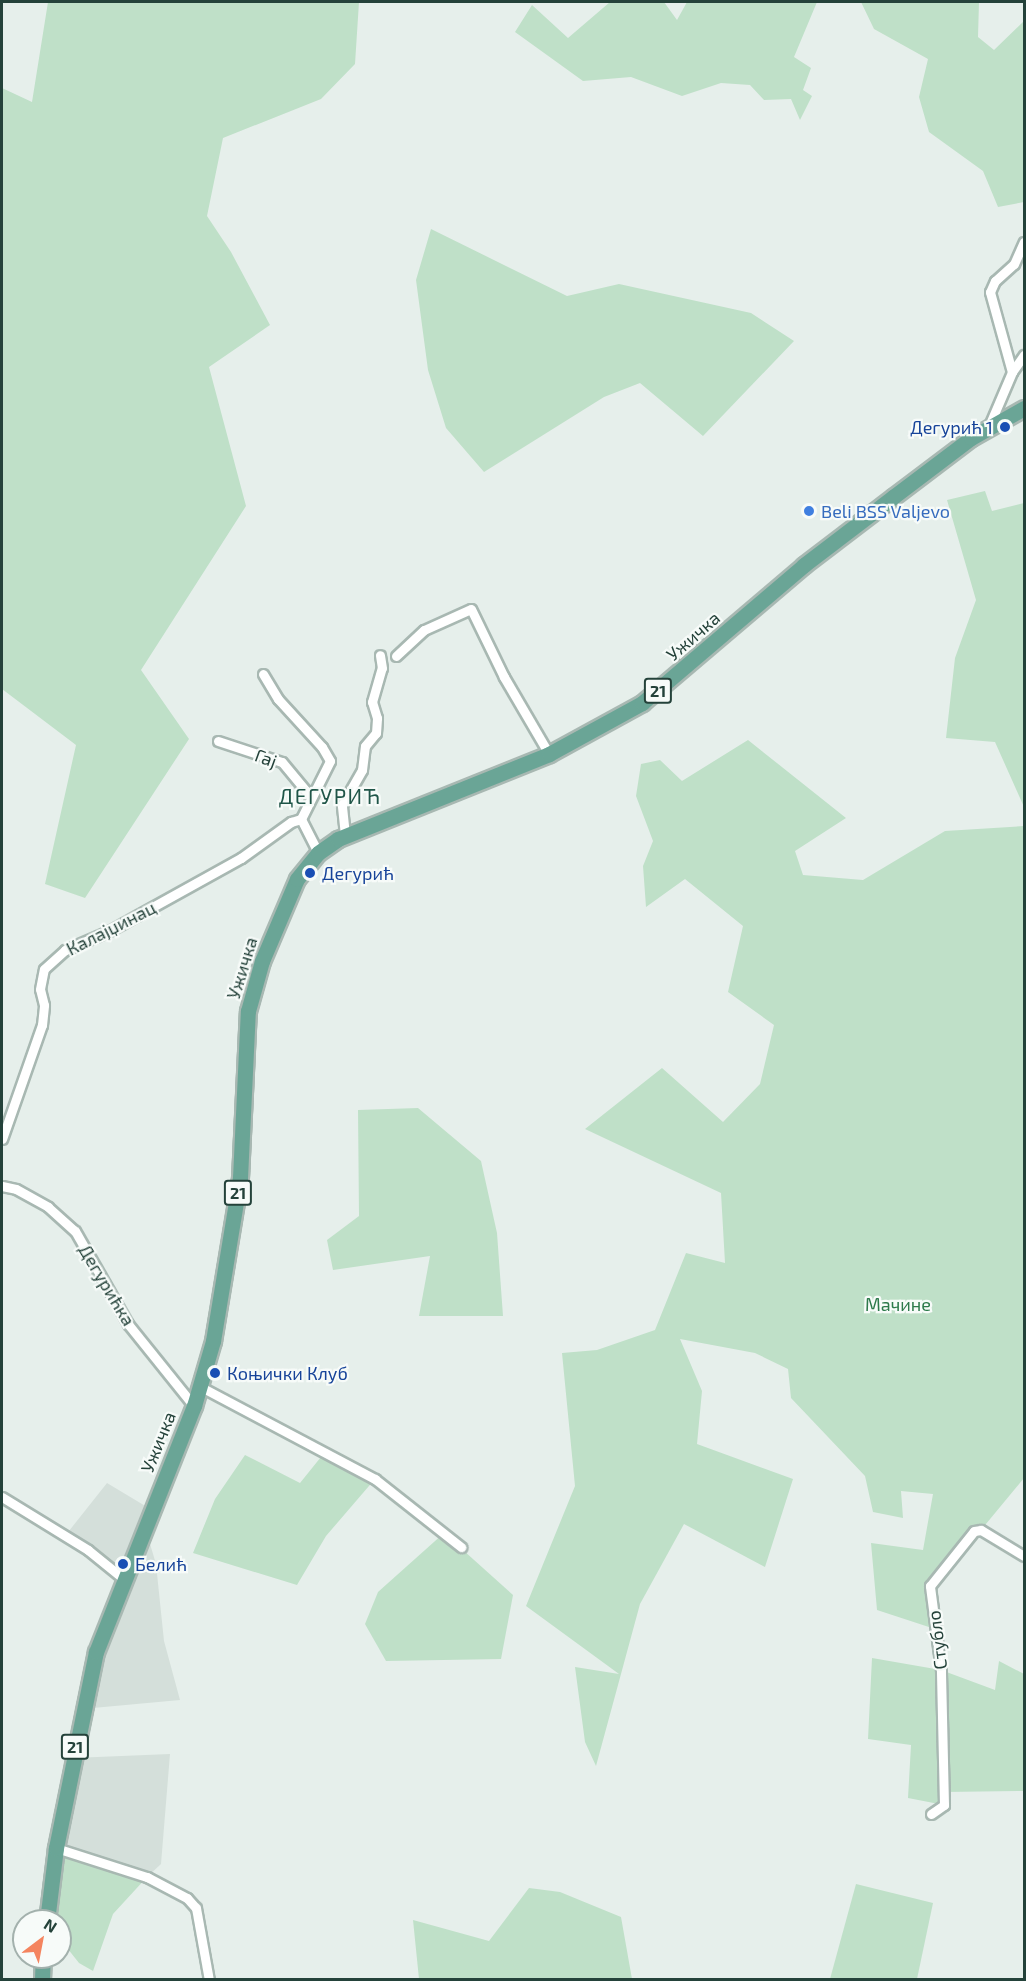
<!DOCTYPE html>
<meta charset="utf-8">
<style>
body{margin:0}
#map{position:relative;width:1026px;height:1981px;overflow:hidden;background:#e6efeb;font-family:"Exo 2",sans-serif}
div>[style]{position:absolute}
.built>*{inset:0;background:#d4dfda}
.green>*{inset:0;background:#bfe0c8}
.roads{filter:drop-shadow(2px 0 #a8b8b2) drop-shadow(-2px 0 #a8b8b2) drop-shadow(0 2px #a8b8b2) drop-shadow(0 -2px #a8b8b2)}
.minor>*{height:9px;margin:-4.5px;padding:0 4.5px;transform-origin:4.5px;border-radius:4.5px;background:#fff}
.primary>*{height:15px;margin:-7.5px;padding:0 7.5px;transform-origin:7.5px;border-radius:7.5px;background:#6aa596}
.dots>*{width:16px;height:16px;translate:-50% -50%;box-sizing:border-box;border:3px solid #f7fbf9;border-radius:50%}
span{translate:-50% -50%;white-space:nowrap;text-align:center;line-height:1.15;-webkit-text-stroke:4.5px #f7fbf9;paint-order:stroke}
.shield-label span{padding:2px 4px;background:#f7fbf9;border:2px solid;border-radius:4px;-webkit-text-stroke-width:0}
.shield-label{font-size:16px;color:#24423a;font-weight:700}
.transit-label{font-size:18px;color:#164399}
.right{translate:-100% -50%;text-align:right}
.left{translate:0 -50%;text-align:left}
.shop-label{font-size:18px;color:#366cbe}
.street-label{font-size:18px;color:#24423a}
.park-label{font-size:18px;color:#2d7a4b}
.quarter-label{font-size:21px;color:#1f5548;letter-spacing:1.5px}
.frame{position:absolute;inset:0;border:3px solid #24423a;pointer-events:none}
.north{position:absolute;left:12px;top:1909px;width:60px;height:60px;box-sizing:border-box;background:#f7fbf9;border:2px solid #a3b1ad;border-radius:50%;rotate:32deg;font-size:16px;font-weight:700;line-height:24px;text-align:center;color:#24423a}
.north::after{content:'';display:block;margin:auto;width:21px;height:27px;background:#f4845f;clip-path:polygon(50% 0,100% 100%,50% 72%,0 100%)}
</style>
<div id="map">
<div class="built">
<div style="clip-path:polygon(107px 1483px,152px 1510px,145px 1527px,156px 1564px,164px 1641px,180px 1700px,82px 1709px,124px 1579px,65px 1536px)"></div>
<div style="clip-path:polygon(170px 1754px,161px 1864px,147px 1877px,56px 1848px,73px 1758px)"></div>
</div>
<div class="green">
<div style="clip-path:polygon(48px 2px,359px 2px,355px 64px,321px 99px,223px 138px,207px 216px,231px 252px,270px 325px,209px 367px,246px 506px,141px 670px,189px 739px,85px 898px,45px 884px,76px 745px,2px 689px,2px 88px,32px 102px)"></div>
<div style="clip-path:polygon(610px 2px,664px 2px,677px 20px,687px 2px,817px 2px,794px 57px,811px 68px,803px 90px,812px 96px,800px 120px,791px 99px,764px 100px,750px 85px,721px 83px,682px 96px,631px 77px,583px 81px,515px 32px,532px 5px,568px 38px)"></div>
<div style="clip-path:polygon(861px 2px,979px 2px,978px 37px,994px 50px,1024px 21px,1024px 202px,998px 207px,983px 171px,929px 132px,919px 97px,928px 59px,874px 29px)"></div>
<div style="clip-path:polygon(431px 229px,567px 296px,619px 284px,751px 313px,794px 341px,703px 436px,640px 383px,604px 397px,484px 472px,446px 428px,428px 370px,416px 280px)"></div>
<div style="clip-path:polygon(985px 491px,992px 511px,1024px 503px,1024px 807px,995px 742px,946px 738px,955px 658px,976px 600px,947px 500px)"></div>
<div style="clip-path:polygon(748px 740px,846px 818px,795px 851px,803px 875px,863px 880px,945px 831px,1024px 826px,1024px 1478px,981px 1530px,974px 1532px,931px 1586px,935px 1629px,877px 1610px,871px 1543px,923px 1550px,933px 1494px,901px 1491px,903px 1518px,873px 1512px,865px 1476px,791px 1398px,788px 1369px,755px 1353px,680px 1339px,702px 1391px,697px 1444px,793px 1479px,765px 1567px,684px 1524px,640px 1604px,596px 1766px,585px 1742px,575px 1667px,619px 1674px,526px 1606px,575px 1486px,562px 1353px,597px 1350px,655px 1330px,686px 1253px,725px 1263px,721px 1193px,585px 1129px,662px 1068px,723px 1122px,760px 1084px,774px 1025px,728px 992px,743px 926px,685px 879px,646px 907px,643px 866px,653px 841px,636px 796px,641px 764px,660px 760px,682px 781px)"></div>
<div style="clip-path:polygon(418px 1108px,481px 1161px,497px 1233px,503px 1316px,419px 1316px,430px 1256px,333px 1270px,327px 1240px,359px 1216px,358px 1110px)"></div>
<div style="clip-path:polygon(325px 1452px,375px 1479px,326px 1536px,297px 1585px,193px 1553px,215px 1499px,245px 1455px,300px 1483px)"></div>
<div style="clip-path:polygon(444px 1533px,513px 1595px,501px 1659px,386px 1661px,365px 1624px,378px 1592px)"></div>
<div style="clip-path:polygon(872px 1658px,941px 1670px,995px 1690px,999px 1661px,1024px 1674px,1024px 1791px,944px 1792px,944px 1805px,908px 1798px,911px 1745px,868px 1739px)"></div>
<div style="clip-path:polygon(56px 1848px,147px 1877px,113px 1914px,93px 1971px,79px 1963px,60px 1939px,60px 1921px,47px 1921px)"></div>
<div style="clip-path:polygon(856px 1884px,933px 1903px,917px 1979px,830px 1979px)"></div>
<div style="clip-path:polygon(529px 1888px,560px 1892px,621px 1917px,632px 1979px,419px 1979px,413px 1920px,489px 1941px)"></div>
</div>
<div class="roads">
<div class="minor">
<div style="left:1012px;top:372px;width:83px;rotate:-105.4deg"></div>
<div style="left:990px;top:292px;width:12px;rotate:-66deg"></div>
<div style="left:995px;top:281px;width:25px;rotate:-42deg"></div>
<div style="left:1014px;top:264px;width:24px;rotate:-66deg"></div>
<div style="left:989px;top:426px;width:59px;rotate:-66.9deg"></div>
<div style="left:1012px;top:372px;width:21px;rotate:-55deg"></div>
<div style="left:396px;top:656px;width:38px;rotate:-43deg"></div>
<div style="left:424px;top:630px;width:51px;rotate:-24.1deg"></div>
<div style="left:471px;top:609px;width:76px;rotate:64.1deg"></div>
<div style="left:504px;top:677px;width:89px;rotate:59.7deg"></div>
<div style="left:263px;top:674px;width:29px;rotate:59deg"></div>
<div style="left:278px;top:699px;width:65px;rotate:47.5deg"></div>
<div style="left:322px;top:747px;width:16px;rotate:60deg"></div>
<div style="left:330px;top:761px;width:65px;rotate:116.6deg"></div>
<div style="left:218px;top:741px;width:67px;rotate:18.2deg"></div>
<div style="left:282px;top:762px;width:45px;rotate:50.4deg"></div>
<div style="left:345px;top:835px;width:30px;rotate:-96deg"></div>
<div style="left:342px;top:805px;width:40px;rotate:-60.3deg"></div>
<div style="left:362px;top:770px;width:24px;rotate:-83deg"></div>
<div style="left:365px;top:746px;width:17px;rotate:-50deg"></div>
<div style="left:376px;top:733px;width:15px;rotate:-86deg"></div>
<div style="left:377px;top:718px;width:17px;rotate:-107deg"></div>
<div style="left:372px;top:702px;width:35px;rotate:-74deg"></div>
<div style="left:382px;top:668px;width:13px;rotate:-99deg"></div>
<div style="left:2px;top:1139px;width:121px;rotate:-70.7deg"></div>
<div style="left:42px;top:1025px;width:20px;rotate:-84deg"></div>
<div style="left:44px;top:1005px;width:16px;rotate:-104deg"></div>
<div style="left:40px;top:989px;width:20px;rotate:-79deg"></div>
<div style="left:44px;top:969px;width:28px;rotate:-42deg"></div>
<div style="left:65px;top:950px;width:50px;rotate:-23.5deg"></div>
<div style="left:111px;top:930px;width:149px;rotate:-29deg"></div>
<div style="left:241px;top:858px;width:62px;rotate:-35.8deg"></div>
<div style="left:291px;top:822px;width:10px;rotate:-17deg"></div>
<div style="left:301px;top:819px;width:38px;rotate:63deg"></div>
<div style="left:2px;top:1186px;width:14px;rotate:12deg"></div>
<div style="left:16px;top:1189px;width:37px;rotate:29deg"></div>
<div style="left:48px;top:1207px;width:36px;rotate:42deg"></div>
<div style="left:75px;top:1231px;width:107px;rotate:60.3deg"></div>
<div style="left:128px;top:1324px;width:105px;rotate:51.2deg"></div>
<div style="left:201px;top:1387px;width:197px;rotate:27.9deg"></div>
<div style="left:375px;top:1479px;width:110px;rotate:38.3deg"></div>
<div style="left:2px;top:1497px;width:101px;rotate:31.6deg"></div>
<div style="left:88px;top:1550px;width:46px;rotate:38.9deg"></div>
<div style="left:931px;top:1814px;width:16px;rotate:-35deg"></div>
<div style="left:944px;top:1805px;width:135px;rotate:-91.3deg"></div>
<div style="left:941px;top:1670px;width:85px;rotate:-97.5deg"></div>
<div style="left:930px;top:1586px;width:70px;rotate:-51.3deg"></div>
<div style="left:974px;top:1531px;width:7px;rotate:-8deg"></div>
<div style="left:981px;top:1530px;width:50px;rotate:31.2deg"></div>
<div style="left:56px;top:1848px;width:96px;rotate:17.7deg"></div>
<div style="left:147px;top:1877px;width:45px;rotate:27.7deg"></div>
<div style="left:187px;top:1898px;width:13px;rotate:48deg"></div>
<div style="left:196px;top:1908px;width:73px;rotate:79.8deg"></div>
</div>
<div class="primary">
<div style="left:47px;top:1921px;width:74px;rotate:-83deg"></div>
<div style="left:56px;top:1848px;width:200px;rotate:-78.5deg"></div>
<div style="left:96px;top:1652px;width:265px;rotate:-68.3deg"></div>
<div style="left:194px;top:1406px;width:68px;rotate:-73.7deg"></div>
<div style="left:213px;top:1341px;width:165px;rotate:-80.6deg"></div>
<div style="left:240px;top:1178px;width:167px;rotate:-87.3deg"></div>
<div style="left:248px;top:1011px;width:52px;rotate:-74.4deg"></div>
<div style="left:262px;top:961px;width:89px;rotate:-66.9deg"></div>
<div style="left:297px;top:879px;width:33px;rotate:-51deg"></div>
<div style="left:318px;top:853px;width:24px;rotate:-35deg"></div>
<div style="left:338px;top:839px;width:227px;rotate:-21.9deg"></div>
<div style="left:549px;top:754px;width:106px;rotate:-28.7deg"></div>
<div style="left:642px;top:703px;width:213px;rotate:-40.4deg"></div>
<div style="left:804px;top:565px;width:112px;rotate:-37.4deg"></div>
<div style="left:893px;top:497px;width:98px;rotate:-37.1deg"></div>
<div style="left:971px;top:438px;width:61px;rotate:-29.5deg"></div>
<div style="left:42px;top:1980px;width:23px;rotate:-88deg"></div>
</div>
</div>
<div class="dots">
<div style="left:1005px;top:427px;background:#1a4fb4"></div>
<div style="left:809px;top:511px;background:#3f7fe0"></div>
<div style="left:310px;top:873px;background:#1a4fb4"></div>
<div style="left:215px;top:1373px;background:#1a4fb4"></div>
<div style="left:123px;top:1564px;background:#1a4fb4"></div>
</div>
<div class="shield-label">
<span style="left:658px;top:691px">21</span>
<span style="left:238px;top:1193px">21</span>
<span style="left:75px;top:1747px">21</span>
</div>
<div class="transit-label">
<span class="right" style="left:993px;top:427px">Дегурић 1</span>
<span class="left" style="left:322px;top:873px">Дегурић</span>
<span class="left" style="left:227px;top:1373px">Коњички Клуб</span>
<span class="left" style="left:135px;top:1564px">Белић</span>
</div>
<div class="shop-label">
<span class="left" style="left:821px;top:511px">Beli BSS Valjevo</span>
</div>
<div class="street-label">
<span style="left:693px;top:636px;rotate:-41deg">Ужичка</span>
<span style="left:266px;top:758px;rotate:20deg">Гај</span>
<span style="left:111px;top:928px;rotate:-27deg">Калајџинац</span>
<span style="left:242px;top:968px;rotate:-73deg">Ужичка</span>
<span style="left:107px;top:1285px;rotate:59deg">Дегурићка</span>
<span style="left:158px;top:1442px;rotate:-68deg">Ужичка</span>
<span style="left:937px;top:1640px;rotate:-97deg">Стубло</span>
</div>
<div class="park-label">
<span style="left:898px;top:1304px">Мачине</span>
</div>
<div class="quarter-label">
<span style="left:330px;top:796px">ДЕГУРИЋ</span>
</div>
<div class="frame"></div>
<div class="north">N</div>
</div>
